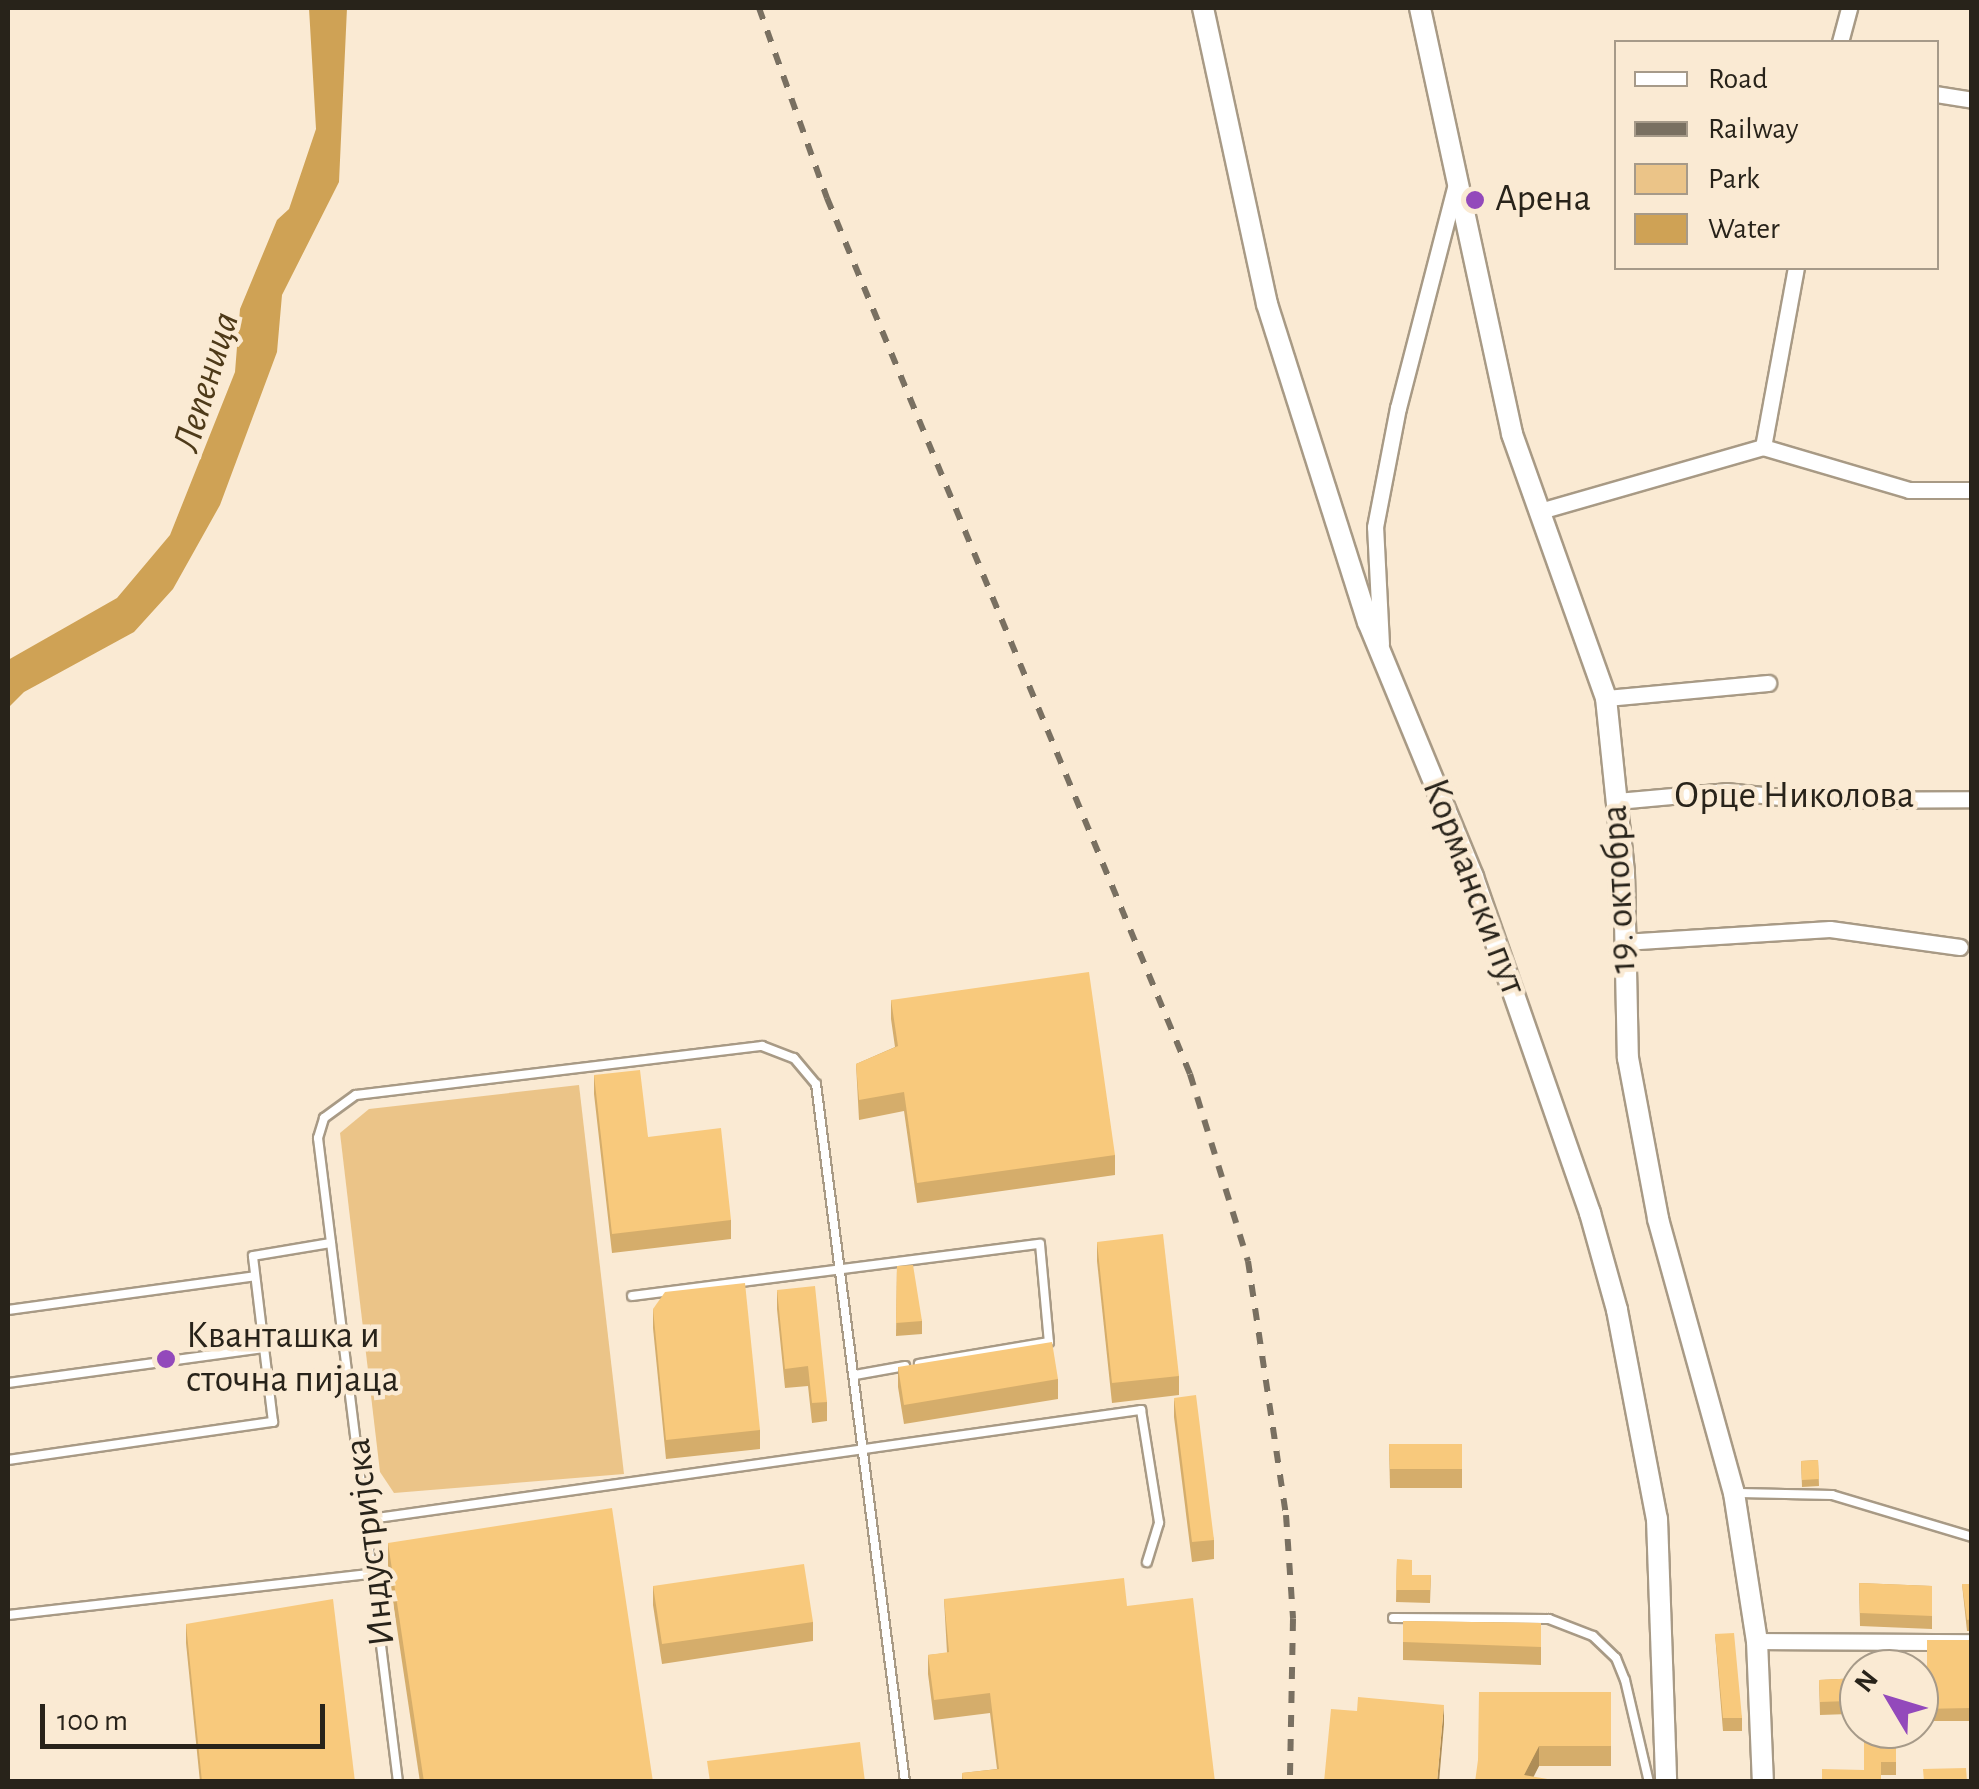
<!DOCTYPE html>
<meta charset="utf-8">
<style>
body{margin:0}
#map{position:relative;width:1979px;height:1789px;overflow:hidden;background:#faead3;font-family:"Alegreya Sans",sans-serif}
div>[style]{position:absolute}
.green>*{inset:0;background:#ebc488}
.water>*{inset:0;background:#cfa255}
.roads{filter:drop-shadow(2px 0 #a89a85) drop-shadow(-2px 0 #a89a85) drop-shadow(0 2px #a89a85) drop-shadow(0 -2px #a89a85)}
.service>*{height:8px;margin:-4px;padding:0 4px;transform-origin:4px;border-radius:4px;background:#fff}
.minor>*{height:15px;margin:-7.5px;padding:0 7.5px;transform-origin:7.5px;border-radius:7.5px;background:#fff}
.tertiary>*{height:20px;margin:-10px;padding:0 10px;transform-origin:10px;border-radius:10px;background:#fff}
.rail>*{height:6px;margin-top:-3px;transform-origin:0;background:repeating-linear-gradient(90deg,#797061 0 12px,transparent 0 24px)}
.wall>*{inset:0;background:#d5ad6b}
.shaded-wall>*{inset:0;background:#ae8d57}
.building>*{inset:0;background:#f8c97c}
.dots>*{width:28px;height:28px;translate:-50% -50%;box-sizing:border-box;border:5px solid #faead3;border-radius:50%}
span{translate:-50% -50%;white-space:nowrap;text-align:center;line-height:1.15;-webkit-text-stroke:9px #faead3;paint-order:stroke}
.poi-label{font-size:38px;color:#28231a}
.left{translate:0 -50%;text-align:left}
.street-label{font-size:38px;color:#28231a}
.water-label{font-size:40px;color:#4e3a19;font-style:italic}
.frame{position:absolute;inset:0;border:10px solid #28231a;pointer-events:none}
.legend{position:absolute;left:1614px;top:40px;width:325px;height:230px;box-sizing:border-box;background:#faead3;border:2px solid #a69a89;margin:0;padding:12px 18px;list-style:none;font-size:30px;color:#28231a}
.legend li{display:flex;align-items:center;gap:20px;height:50px}
.legend b{width:50px;border:2px solid #a69a89}
.north{position:absolute;left:1839px;top:1649px;width:100px;height:100px;box-sizing:border-box;background:#faead3;border:2px solid #a69a89;border-radius:50%;rotate:308deg;font-size:28px;font-weight:700;line-height:40px;text-align:center;color:#28231a}
.north::after{content:'';display:block;margin:auto;width:35px;height:45px;background:#9349bb;clip-path:polygon(50% 0,100% 100%,50% 72%,0 100%)}
.scale{position:absolute;left:40px;top:1704px;width:285px;height:45px;box-sizing:border-box;border:5px solid #28231a;border-top:0;padding-left:12px;font-size:30px;line-height:35px;white-space:nowrap;color:#28231a;-webkit-text-stroke:8px #faead3;paint-order:stroke}
</style>
<div id="map">
<div class="green">
<div style="clip-path:polygon(579px 1085px,624px 1474px,394px 1493px,380px 1472px,340px 1133px,369px 1109px)"></div>
</div>
<div class="water">
<div style="clip-path:polygon(309px 8px,347px 8px,339px 182px,282px 295px,277px 352px,220px 505px,173px 589px,134px 632px,24px 692px,8px 708px,8px 660px,117px 598px,170px 535px,235px 372px,240px 309px,277px 220px,289px 209px,316px 129px)"></div>
</div>
<div class="roads">
<div class="service">
<div style="left:632px;top:1296px;width:411px;rotate:-7.3deg"></div>
<div style="left:1040px;top:1244px;width:98px;rotate:84.8deg"></div>
<div style="left:1049px;top:1342px;width:132px;rotate:170.4deg"></div>
<div style="left:8px;top:1310px;width:249px;rotate:-7.8deg"></div>
<div style="left:855px;top:1375px;width:51px;rotate:-10.2deg"></div>
<div style="left:8px;top:1383px;width:258px;rotate:-7.8deg"></div>
<div style="left:8px;top:1460px;width:268px;rotate:-8.2deg"></div>
<div style="left:273px;top:1422px;width:167px;rotate:-96.9deg"></div>
<div style="left:253px;top:1256px;width:79px;rotate:-9.5deg"></div>
<div style="left:1739px;top:1493px;width:93px;rotate:1.2deg"></div>
<div style="left:1832px;top:1495px;width:146px;rotate:16.7deg"></div>
<div style="left:370px;top:1519px;width:779px;rotate:-8.05deg"></div>
<div style="left:1141px;top:1410px;width:114px;rotate:80.9deg"></div>
<div style="left:1159px;top:1523px;width:41px;rotate:107.1deg"></div>
<div style="left:8px;top:1615px;width:370px;rotate:-6.5deg"></div>
<div style="left:1393px;top:1618px;width:156px;rotate:0.4deg"></div>
<div style="left:1549px;top:1619px;width:47px;rotate:21.1deg"></div>
<div style="left:1593px;top:1636px;width:32px;rotate:44deg"></div>
<div style="left:1616px;top:1658px;width:24px;rotate:68deg"></div>
<div style="left:1625px;top:1680px;width:105px;rotate:76.8deg"></div>
<div style="left:398px;top:1782px;width:649px;rotate:-97.08deg"></div>
<div style="left:318px;top:1138px;width:21px;rotate:-73deg"></div>
<div style="left:324px;top:1118px;width:39px;rotate:-36deg"></div>
<div style="left:356px;top:1095px;width:409px;rotate:-6.9deg"></div>
<div style="left:762px;top:1046px;width:34px;rotate:21deg"></div>
<div style="left:794px;top:1058px;width:34px;rotate:50deg"></div>
<div style="left:816px;top:1084px;width:704px;rotate:82.73deg"></div>
</div>
<div class="minor">
<div style="left:1840px;top:42px;width:35px;rotate:-75deg"></div>
<div style="left:1936px;top:94px;width:36px;rotate:9deg"></div>
<div style="left:1763px;top:447px;width:182px;rotate:-79.6deg"></div>
<div style="left:1540px;top:511px;width:232px;rotate:-16deg"></div>
<div style="left:1763px;top:447px;width:152px;rotate:16.4deg"></div>
<div style="left:1909px;top:490px;width:63px"></div>
<div style="left:1381px;top:644px;width:117px;rotate:-92.9deg"></div>
<div style="left:1375px;top:527px;width:121px;rotate:-79.1deg"></div>
<div style="left:1398px;top:408px;width:228px;rotate:-75.5deg"></div>
<div style="left:1606px;top:698px;width:163px;rotate:-5.3deg"></div>
<div style="left:1617px;top:801px;width:109px;rotate:-5.2deg"></div>
<div style="left:1726px;top:791px;width:82px;rotate:6.3deg"></div>
<div style="left:1808px;top:800px;width:164px;rotate:-0.3deg"></div>
<div style="left:1623px;top:942px;width:207px;rotate:-3.6deg"></div>
<div style="left:1830px;top:929px;width:131px;rotate:7.9deg"></div>
<div style="left:1757px;top:1641px;width:215px;rotate:0.3deg"></div>
</div>
<div class="tertiary">
<div style="left:1203px;top:8px;width:303px;rotate:77.8deg"></div>
<div style="left:1267px;top:304px;width:334px;rotate:72.4deg"></div>
<div style="left:1368px;top:622px;width:276px;rotate:67.6deg"></div>
<div style="left:1473px;top:877px;width:356px;rotate:70.8deg"></div>
<div style="left:1590px;top:1213px;width:101px;rotate:74.4deg"></div>
<div style="left:1617px;top:1310px;width:213px;rotate:79.2deg"></div>
<div style="left:1657px;top:1519px;width:263px;rotate:88deg"></div>
<div style="left:1420px;top:8px;width:436px;rotate:77.8deg"></div>
<div style="left:1512px;top:434px;width:280px;rotate:70.4deg"></div>
<div style="left:1606px;top:698px;width:176px;rotate:84.1deg"></div>
<div style="left:1624px;top:873px;width:185px;rotate:88.8deg"></div>
<div style="left:1628px;top:1058px;width:164px;rotate:79.4deg"></div>
<div style="left:1658px;top:1219px;width:284px;rotate:74.5deg"></div>
<div style="left:1734px;top:1493px;width:150px;rotate:81.2deg"></div>
<div style="left:1757px;top:1641px;width:141px;rotate:87.6deg"></div>
</div>
</div>
<div class="rail">
<div style="left:759px;top:8px;width:202px;rotate:70.3deg"></div>
<div style="left:827px;top:198px;width:948px;rotate:67.49deg"></div>
<div style="left:1190px;top:1074px;width:196px;rotate:72.8deg"></div>
<div style="left:1248px;top:1261px;width:257px;rotate:81.5deg"></div>
<div style="left:1286px;top:1515px;width:104px;rotate:86.1deg"></div>
<div style="left:1293px;top:1619px;width:163px;rotate:91.1deg"></div>
</div>
<div class="wall">
<div style="clip-path:polygon(891px 1000px,1115px 1155px,1115px 1175px,917px 1203px,904px 1111px,859px 1120px,856px 1064px,895px 1047px,891px 1019px)"></div>
<div style="clip-path:polygon(594px 1075px,648px 1137px,731px 1220px,731px 1239px,612px 1253px,594px 1094px)"></div>
<div style="clip-path:polygon(1097px 1242px,1179px 1376px,1179px 1395px,1112px 1403px,1097px 1261px)"></div>
<div style="clip-path:polygon(897px 1266px,922px 1321px,922px 1334px,896px 1336px)"></div>
<div style="clip-path:polygon(777px 1290px,827px 1402px,827px 1421px,812px 1423px,808px 1386px,785px 1388px,777px 1309px)"></div>
<div style="clip-path:polygon(653px 1309px,760px 1430px,760px 1449px,666px 1459px,653px 1328px)"></div>
<div style="clip-path:polygon(898px 1367px,1058px 1379px,1058px 1399px,904px 1424px,898px 1387px)"></div>
<div style="clip-path:polygon(1174px 1398px,1214px 1540px,1214px 1559px,1192px 1562px,1174px 1417px)"></div>
<div style="clip-path:polygon(1389px 1444px,1462px 1444px,1462px 1488px,1390px 1488px)"></div>
<div style="clip-path:polygon(1818px 1460px,1819px 1486px,1802px 1487px,1801px 1461px)"></div>
<div style="clip-path:polygon(388px 1543px,653px 1782px,420px 1782px,388px 1568px)"></div>
<div style="clip-path:polygon(1397px 1559px,1412px 1575px,1431px 1575px,1430px 1603px,1396px 1602px)"></div>
<div style="clip-path:polygon(1859px 1583px,1932px 1586px,1932px 1629px,1860px 1626px)"></div>
<div style="clip-path:polygon(1962px 1584px,1972px 1584px,1972px 1631px,1967px 1631px)"></div>
<div style="clip-path:polygon(653px 1586px,813px 1622px,813px 1641px,662px 1664px,653px 1605px)"></div>
<div style="clip-path:polygon(944px 1599px,1127px 1606px,1215px 1782px,962px 1782px,962px 1773px,997px 1769px,990px 1713px,934px 1720px,928px 1674px,928px 1655px,947px 1653px)"></div>
<div style="clip-path:polygon(1403px 1621px,1541px 1623px,1541px 1665px,1403px 1660px)"></div>
<div style="clip-path:polygon(186px 1624px,355px 1782px,200px 1782px,186px 1643px)"></div>
<div style="clip-path:polygon(1715px 1634px,1742px 1718px,1742px 1731px,1723px 1731px)"></div>
<div style="clip-path:polygon(1972px 1640px,1972px 1721px,1919px 1721px,1919px 1672px,1927px 1672px)"></div>
<div style="clip-path:polygon(1859px 1678px,1859px 1721px,1849px 1721px,1849px 1714px,1820px 1715px,1819px 1680px)"></div>
<div style="clip-path:polygon(1611px 1692px,1611px 1766px,1539px 1766px,1533px 1776px,1475px 1782px)"></div>
<div style="clip-path:polygon(1896px 1729px,1896px 1775px,1881px 1775px,1864px 1770px)"></div>
</div>
<div class="shaded-wall">
<div style="clip-path:polygon(1444px 1705px,1444px 1724px,1439px 1782px,1437px 1782px)"></div>
<div style="clip-path:polygon(1539px 1746px,1539px 1766px,1531px 1782px,1524px 1775px)"></div>
</div>
<div class="building">
<div style="clip-path:polygon(1089px 972px,1115px 1155px,917px 1183px,904px 1092px,859px 1100px,856px 1064px,898px 1046px,891px 1000px)"></div>
<div style="clip-path:polygon(640px 1070px,648px 1137px,721px 1128px,731px 1220px,612px 1234px,594px 1075px)"></div>
<div style="clip-path:polygon(1163px 1234px,1179px 1376px,1112px 1383px,1097px 1242px)"></div>
<div style="clip-path:polygon(913px 1265px,922px 1321px,896px 1323px,897px 1266px)"></div>
<div style="clip-path:polygon(745px 1283px,760px 1430px,666px 1440px,653px 1309px,665px 1292px)"></div>
<div style="clip-path:polygon(815px 1286px,827px 1402px,812px 1403px,808px 1366px,785px 1369px,777px 1290px)"></div>
<div style="clip-path:polygon(1052px 1342px,1058px 1379px,904px 1405px,898px 1367px)"></div>
<div style="clip-path:polygon(1196px 1395px,1214px 1540px,1192px 1542px,1174px 1398px)"></div>
<div style="clip-path:polygon(1389px 1444px,1462px 1444px,1462px 1469px,1390px 1469px)"></div>
<div style="clip-path:polygon(1818px 1460px,1819px 1479px,1802px 1480px,1801px 1461px)"></div>
<div style="clip-path:polygon(612px 1508px,653px 1782px,424px 1782px,388px 1543px)"></div>
<div style="clip-path:polygon(1397px 1559px,1412px 1560px,1412px 1575px,1431px 1575px,1430px 1590px,1396px 1590px)"></div>
<div style="clip-path:polygon(804px 1564px,813px 1622px,662px 1644px,653px 1586px)"></div>
<div style="clip-path:polygon(1124px 1578px,1127px 1606px,1193px 1598px,1215px 1782px,963px 1782px,962px 1773px,999px 1769px,990px 1693px,934px 1700px,928px 1655px,949px 1652px,944px 1599px)"></div>
<div style="clip-path:polygon(1859px 1583px,1932px 1586px,1932px 1616px,1860px 1613px)"></div>
<div style="clip-path:polygon(1962px 1584px,1972px 1584px,1972px 1619px,1967px 1620px)"></div>
<div style="clip-path:polygon(333px 1599px,355px 1782px,202px 1782px,186px 1624px)"></div>
<div style="clip-path:polygon(1403px 1621px,1541px 1623px,1541px 1647px,1403px 1642px)"></div>
<div style="clip-path:polygon(1734px 1633px,1742px 1718px,1723px 1718px,1715px 1634px)"></div>
<div style="clip-path:polygon(1927px 1640px,1972px 1640px,1972px 1708px,1919px 1709px,1919px 1672px,1927px 1672px)"></div>
<div style="clip-path:polygon(1859px 1678px,1859px 1708px,1849px 1709px,1849px 1701px,1820px 1702px,1819px 1680px)"></div>
<div style="clip-path:polygon(1479px 1692px,1611px 1692px,1611px 1746px,1539px 1746px,1524px 1775px,1565px 1782px,1475px 1782px,1478px 1760px)"></div>
<div style="clip-path:polygon(1358px 1697px,1444px 1705px,1437px 1782px,1324px 1782px,1331px 1709px,1357px 1711px)"></div>
<div style="clip-path:polygon(1864px 1729px,1896px 1729px,1896px 1762px,1881px 1762px,1881px 1782px,1822px 1782px,1822px 1769px,1864px 1770px)"></div>
<div style="clip-path:polygon(860px 1742px,865px 1782px,710px 1782px,707px 1761px)"></div>
<div style="clip-path:polygon(1966px 1768px,1967px 1782px,1924px 1782px,1923px 1769px)"></div>
</div>
<div class="dots">
<div style="left:1475px;top:200px;background:#9349bb"></div>
<div style="left:166px;top:1359px;background:#9349bb"></div>
</div>
<div class="poi-label">
<span class="left" style="left:1495px;top:200px">Арена</span>
<span class="left" style="left:186px;top:1359px">Кванташка и<br>сточна пијаца</span>
</div>
<div class="street-label">
<span style="left:1794px;top:797px">Орце Николова</span>
<span style="left:1473px;top:887px;rotate:69deg">Кормански пут</span>
<span style="left:1620px;top:889px;rotate:-93deg">19. октобра</span>
<span style="left:371px;top:1542px;rotate:-97deg">Индустријска</span>
</div>
<div class="water-label">
<span style="left:206px;top:382px;rotate:-73deg">Лепеница</span>
</div>
<div class="frame"></div>
<ul class="legend">
<li><b style="height:12px;background:#fff"></b>Road</li>
<li><b style="height:12px;background:#797061"></b>Railway</li>
<li><b style="height:28px;background:#ebc488"></b>Park</li>
<li><b style="height:28px;background:#cfa255"></b>Water</li>
</ul>
<div class="north">N</div>
<div class="scale">100 m</div>
</div>
